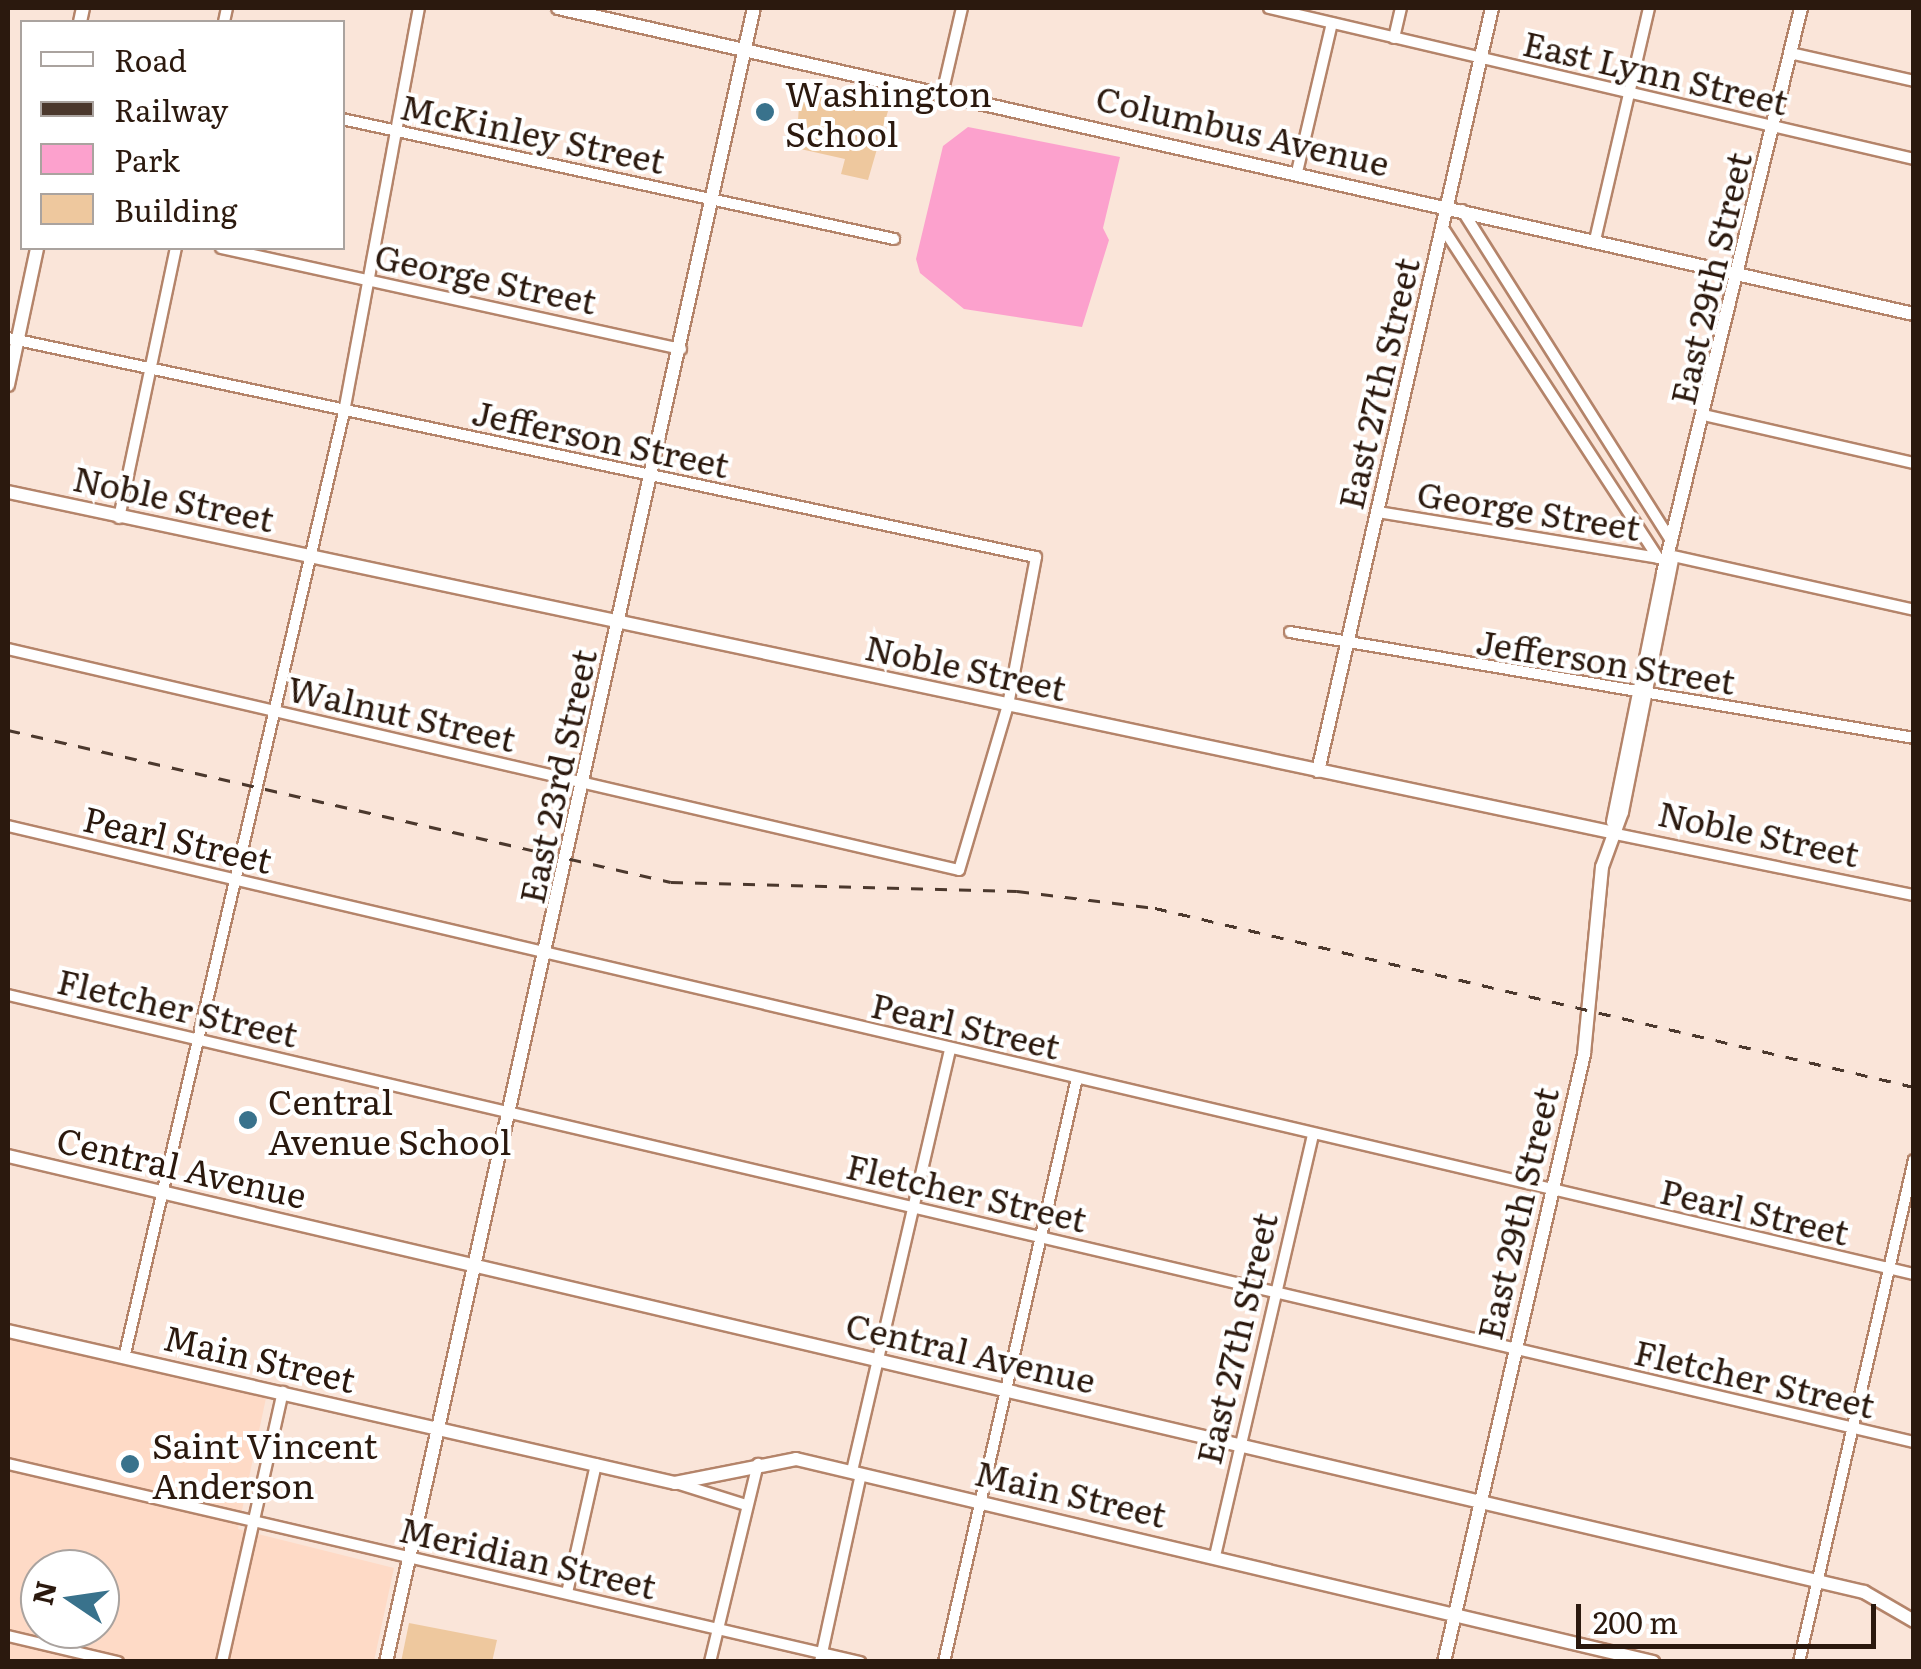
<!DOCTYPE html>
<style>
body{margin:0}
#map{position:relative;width:1921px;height:1669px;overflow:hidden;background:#fae5d9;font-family:Literata,serif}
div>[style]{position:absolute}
.built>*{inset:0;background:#fedac6}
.green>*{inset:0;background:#fca1cd}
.building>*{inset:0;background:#eec89e}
.roads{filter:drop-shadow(2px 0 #b4846a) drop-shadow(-2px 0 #b4846a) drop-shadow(0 2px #b4846a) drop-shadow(0 -2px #b4846a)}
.minor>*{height:10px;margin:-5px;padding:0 5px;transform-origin:5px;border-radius:5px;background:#fff}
.tertiary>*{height:12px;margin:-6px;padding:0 6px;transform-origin:6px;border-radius:6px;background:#fff}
.rail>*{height:2.5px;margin-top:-1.25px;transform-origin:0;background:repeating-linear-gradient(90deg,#4b382d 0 12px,transparent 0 24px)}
.dots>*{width:28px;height:28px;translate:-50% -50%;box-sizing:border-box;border:5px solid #fff;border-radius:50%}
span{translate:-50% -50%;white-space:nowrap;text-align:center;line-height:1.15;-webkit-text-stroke:8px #fff;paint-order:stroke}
.street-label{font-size:35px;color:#2b190e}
.poi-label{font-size:35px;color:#2b190e}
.left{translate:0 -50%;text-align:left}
.frame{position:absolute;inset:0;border:10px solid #2b190e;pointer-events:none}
.legend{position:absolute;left:20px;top:20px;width:325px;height:230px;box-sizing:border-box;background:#fff;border:2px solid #aaa39f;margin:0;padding:12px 18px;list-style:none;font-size:30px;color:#2b190e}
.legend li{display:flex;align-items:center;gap:20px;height:50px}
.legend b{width:50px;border:2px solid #aaa39f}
.north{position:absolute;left:20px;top:1549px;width:100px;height:100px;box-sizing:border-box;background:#fff;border:2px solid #aaa39f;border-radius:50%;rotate:283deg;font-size:28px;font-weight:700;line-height:40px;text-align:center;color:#2b190e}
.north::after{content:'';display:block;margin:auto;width:35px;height:45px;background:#39728c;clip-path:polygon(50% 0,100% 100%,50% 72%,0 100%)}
.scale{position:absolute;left:1576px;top:1604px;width:300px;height:45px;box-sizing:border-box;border:5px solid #2b190e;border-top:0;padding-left:12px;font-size:30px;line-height:35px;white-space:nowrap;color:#2b190e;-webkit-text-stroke:8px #fff;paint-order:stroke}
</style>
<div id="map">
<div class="built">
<div style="clip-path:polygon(evenodd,8px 1339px,266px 1398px,238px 1529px,394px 1568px,374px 1661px,8px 1662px,8px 1339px,40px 1569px,100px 1569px,100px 1629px,40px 1629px,40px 1569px)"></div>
</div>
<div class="green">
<div style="clip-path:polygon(968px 127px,1120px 157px,1103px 228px,1109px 240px,1082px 327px,964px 309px,920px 273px,916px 259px,943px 146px)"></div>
</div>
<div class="building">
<div style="clip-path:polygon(800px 92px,888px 111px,868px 180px,841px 174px,845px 159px,796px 148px)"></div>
<div style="clip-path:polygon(409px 1623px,497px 1640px,492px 1662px,401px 1662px)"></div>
</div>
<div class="roads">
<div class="minor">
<div style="left:1269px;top:8px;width:662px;rotate:13.18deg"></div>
<div style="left:224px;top:22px;width:14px;rotate:-78deg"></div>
<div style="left:1394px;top:38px;width:31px;rotate:-77deg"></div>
<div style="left:1790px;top:53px;width:127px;rotate:12.7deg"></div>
<div style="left:943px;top:90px;width:84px;rotate:-77deg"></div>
<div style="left:342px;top:119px;width:565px;rotate:12.26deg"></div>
<div style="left:1297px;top:172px;width:153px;rotate:-76.8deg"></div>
<div style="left:1462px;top:210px;width:393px;rotate:57.7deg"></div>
<div style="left:1443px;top:228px;width:394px;rotate:56.9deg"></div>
<div style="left:1595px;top:240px;width:238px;rotate:-76.9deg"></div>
<div style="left:221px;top:248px;width:471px;rotate:12.4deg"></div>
<div style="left:8px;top:338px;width:1051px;rotate:12.03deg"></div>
<div style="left:1036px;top:557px;width:151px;rotate:100.7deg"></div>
<div style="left:1008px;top:705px;width:172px;rotate:106.5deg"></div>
<div style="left:959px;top:870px;width:976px;rotate:-166.92deg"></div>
<div style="left:1708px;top:416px;width:211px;rotate:12.9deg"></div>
<div style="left:1378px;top:512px;width:284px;rotate:9.3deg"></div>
<div style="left:119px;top:518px;width:276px;rotate:-78.1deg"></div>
<div style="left:1673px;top:556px;width:247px;rotate:12.6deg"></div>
<div style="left:1290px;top:632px;width:633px;rotate:9.64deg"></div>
<div style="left:8px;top:826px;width:1958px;rotate:13.23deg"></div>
<div style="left:1611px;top:833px;width:309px;rotate:11.6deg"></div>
<div style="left:8px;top:995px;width:1958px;rotate:13.2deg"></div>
<div style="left:124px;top:1358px;width:971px;rotate:-76.91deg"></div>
<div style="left:344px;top:412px;width:411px;rotate:-79.5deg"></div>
<div style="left:8px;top:1464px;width:875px;rotate:13.08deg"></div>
<div style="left:852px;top:1471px;width:433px;rotate:-76.9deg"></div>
<div style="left:676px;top:1483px;width:70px;rotate:17.4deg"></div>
<div style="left:1215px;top:1556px;width:433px;rotate:-76.9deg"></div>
<div style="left:567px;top:1593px;width:132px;rotate:-77.3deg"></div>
<div style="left:8px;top:1636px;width:113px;rotate:13.3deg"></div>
<div style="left:222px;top:1662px;width:277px;rotate:-77.3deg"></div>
<div style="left:710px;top:1662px;width:204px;rotate:-76.4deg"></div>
<div style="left:820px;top:1662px;width:192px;rotate:-77.7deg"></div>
<div style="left:944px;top:1662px;width:599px;rotate:-77.17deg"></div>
<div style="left:1799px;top:1662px;width:515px;rotate:-77.1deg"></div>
</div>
<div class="tertiary">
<div style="left:558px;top:8px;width:1390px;rotate:12.72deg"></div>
<div style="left:80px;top:22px;width:14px;rotate:-78deg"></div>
<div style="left:8px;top:385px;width:140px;rotate:-78deg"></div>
<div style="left:8px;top:492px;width:1638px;rotate:11.98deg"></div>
<div style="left:1318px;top:771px;width:783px;rotate:-77.15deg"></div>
<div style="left:1613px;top:822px;width:254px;rotate:-78.6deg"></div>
<div style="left:1663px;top:573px;width:582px;rotate:-76.27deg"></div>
<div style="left:8px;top:1156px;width:1907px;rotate:13.22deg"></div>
<div style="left:1864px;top:1592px;width:58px;rotate:30.1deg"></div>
<div style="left:8px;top:1331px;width:684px;rotate:12.84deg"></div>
<div style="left:675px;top:1483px;width:123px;rotate:-11.2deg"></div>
<div style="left:796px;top:1459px;width:881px;rotate:13.33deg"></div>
<div style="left:386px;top:1662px;width:1694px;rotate:-77.46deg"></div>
<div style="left:1444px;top:1662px;width:624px;rotate:-77.03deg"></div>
<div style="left:1584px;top:1054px;width:188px;rotate:-84.5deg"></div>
<div style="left:1602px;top:867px;width:59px;rotate:-70deg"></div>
<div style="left:1622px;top:812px;width:257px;rotate:-78.8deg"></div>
</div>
</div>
<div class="rail">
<div style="left:8px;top:730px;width:680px;rotate:12.91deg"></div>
<div style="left:671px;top:882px;width:346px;rotate:1.5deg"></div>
<div style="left:1017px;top:891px;width:139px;rotate:7deg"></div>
<div style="left:1155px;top:908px;width:780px;rotate:13.27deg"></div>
</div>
<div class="dots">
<div style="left:765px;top:112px;background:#39728c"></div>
<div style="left:248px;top:1120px;background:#39728c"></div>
<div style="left:130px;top:1464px;background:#39728c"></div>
</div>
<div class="street-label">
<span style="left:1656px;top:71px;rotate:13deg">East Lynn Street</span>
<span style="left:1243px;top:129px;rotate:13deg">Columbus Avenue</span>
<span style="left:533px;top:132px;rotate:12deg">McKinley Street</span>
<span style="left:486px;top:277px;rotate:12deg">George Street</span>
<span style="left:1709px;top:278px;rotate:-77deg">East 29th Street</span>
<span style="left:1377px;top:383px;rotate:-77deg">East 27th Street</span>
<span style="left:601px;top:437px;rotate:12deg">Jefferson Street</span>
<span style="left:174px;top:497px;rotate:12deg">Noble Street</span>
<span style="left:1529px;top:509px;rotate:9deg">George Street</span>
<span style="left:1606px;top:660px;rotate:9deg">Jefferson Street</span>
<span style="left:966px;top:666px;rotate:12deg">Noble Street</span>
<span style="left:402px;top:712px;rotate:13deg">Walnut Street</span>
<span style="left:556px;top:776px;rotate:-78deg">East 23rd Street</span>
<span style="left:1759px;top:832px;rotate:12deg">Noble Street</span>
<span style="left:178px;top:838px;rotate:13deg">Pearl Street</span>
<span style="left:178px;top:1006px;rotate:13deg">Fletcher Street</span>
<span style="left:966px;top:1024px;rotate:13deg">Pearl Street</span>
<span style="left:182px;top:1166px;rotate:13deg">Central Avenue</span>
<span style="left:967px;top:1191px;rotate:13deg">Fletcher Street</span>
<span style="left:1755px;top:1210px;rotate:13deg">Pearl Street</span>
<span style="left:1516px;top:1213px;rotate:-77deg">East 29th Street</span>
<span style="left:1235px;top:1338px;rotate:-77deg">East 27th Street</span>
<span style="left:971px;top:1351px;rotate:13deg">Central Avenue</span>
<span style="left:260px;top:1357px;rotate:13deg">Main Street</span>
<span style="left:1755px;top:1377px;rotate:13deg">Fletcher Street</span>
<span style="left:1071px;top:1492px;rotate:13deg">Main Street</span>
<span style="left:528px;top:1556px;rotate:13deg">Meridian Street</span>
</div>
<div class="poi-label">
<span class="left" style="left:785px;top:112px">Washington<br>School</span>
<span class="left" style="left:268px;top:1120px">Central<br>Avenue School</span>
<span class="left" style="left:152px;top:1464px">Saint Vincent<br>Anderson</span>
</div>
<div class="frame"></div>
<ul class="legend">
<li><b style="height:12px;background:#fff"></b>Road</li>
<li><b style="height:12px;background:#4b382d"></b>Railway</li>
<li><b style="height:28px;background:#fca1cd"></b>Park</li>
<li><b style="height:28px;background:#eec89e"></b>Building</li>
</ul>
<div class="north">N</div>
<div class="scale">200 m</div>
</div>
